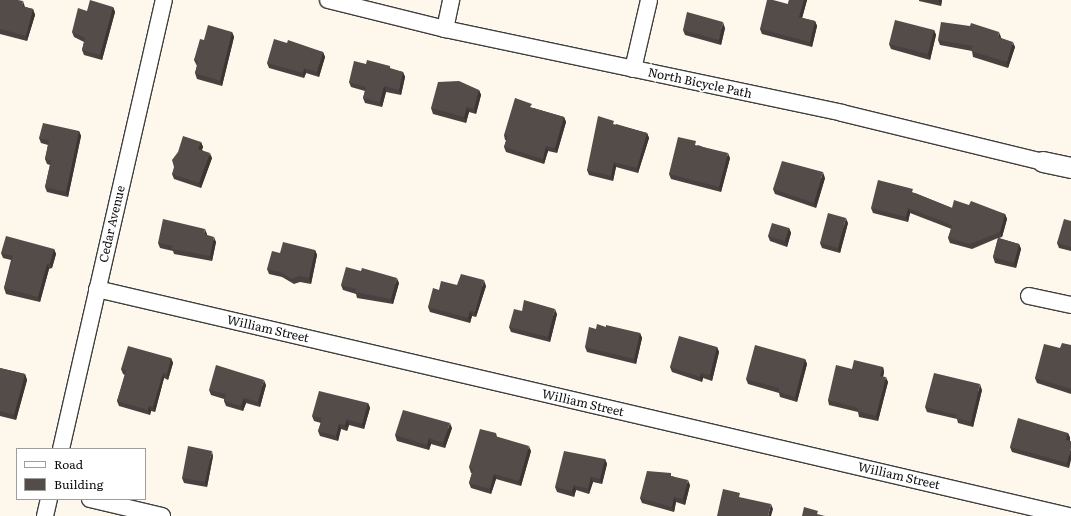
<!DOCTYPE html>
<style>
body{margin:0}
#map{position:relative;width:1071px;height:516px;overflow:hidden;background:#fef8ec;font-family:Literata,serif}
div>[style]{position:absolute}
.roads{filter:drop-shadow(1px 0 #3f3f3f) drop-shadow(-1px 0 #3f3f3f) drop-shadow(0 1px #3f3f3f) drop-shadow(0 -1px #3f3f3f)}
.minor>*{height:16px;margin:-8px;padding:0 8px;transform-origin:8px;border-radius:8px;background:#fff}
.tertiary>*{height:20px;margin:-10px;padding:0 10px;transform-origin:10px;border-radius:10px;background:#fff}
.wall>*{inset:0;background:#48413f}
.shaded-wall>*{inset:0;background:#3b3533}
.building>*{inset:0;background:#544c49}
span{translate:-50% -50%;white-space:nowrap;text-align:center;line-height:1.15;-webkit-text-stroke:4px #fff;paint-order:stroke}
.street-label{font-size:12px;color:#0c0c0c}
.legend{position:absolute;left:16px;top:448px;width:130px;height:52px;box-sizing:border-box;background:#fff;border:1px solid #9e9e9e;margin:0;padding:5px 7px;list-style:none;font-size:12px;color:#0c0c0c}
.legend li{display:flex;align-items:center;gap:8px;height:20px}
.legend b{width:20px;border:1px solid #9e9e9e}
</style>
<div id="map">
<div class="roads">
<div class="minor">
<div style="left:328px;top:0;width:121px;rotate:13.9deg"></div>
<div style="left:445px;top:29px;width:406px;rotate:11.9deg"></div>
<div style="left:842px;top:113px;width:207px;rotate:13.7deg"></div>
<div style="left:445px;top:29px;width:30px;rotate:-78deg"></div>
<div style="left:633px;top:69px;width:71px;rotate:-76.9deg"></div>
<div style="left:97px;top:289px;width:998px;rotate:13.15deg"></div>
<div style="left:1029px;top:296px;width:43px;rotate:12.1deg"></div>
<div style="left:61px;top:449px;width:461px;rotate:-77.1deg"></div>
<div style="left:90px;top:499px;width:74px;rotate:13.3deg"></div>
<div style="left:45px;top:516px;width:17px;rotate:-77deg"></div>
</div>
<div class="tertiary">
<div style="left:1043px;top:162px;width:29px;rotate:12deg"></div>
</div>
</div>
<div class="wall">
<div style="clip-path:polygon(0 0,25px 7px,33px 9px,35px 15px,27px 41px,0 34px)"></div>
<div style="clip-path:polygon(789px 0,807px 0,802px 18px,815px 21px,817px 26px,812px 47px,762px 34px,760px 29px,788px 4px)"></div>
<div style="clip-path:polygon(919px 0,942px 0,941px 6px,919px 1px)"></div>
<div style="clip-path:polygon(113px 7px,115px 12px,102px 60px,84px 55px,82px 50px,84px 42px,74px 37px,72px 32px,87px 11px)"></div>
<div style="clip-path:polygon(725px 28px,721px 45px,685px 35px,683px 30px)"></div>
<div style="clip-path:polygon(934px 30px,936px 35px,930px 60px,891px 49px,889px 44px)"></div>
<div style="clip-path:polygon(232px 32px,234px 37px,222px 86px,197px 79px,195px 73px,197px 66px,194px 60px,204px 40px)"></div>
<div style="clip-path:polygon(1001px 37px,1001px 38px,1015px 47px,1008px 68px,973px 57px,972px 51px,940px 45px,938px 40px)"></div>
<div style="clip-path:polygon(287px 43px,323px 52px,325px 57px,319px 77px,306px 73px,304px 78px,269px 68px,267px 63px)"></div>
<div style="clip-path:polygon(366px 64px,391px 69px,403px 72px,405px 77px,401px 95px,386px 92px,382px 107px,365px 103px,363px 98px,365px 91px,351px 87px,349px 82px)"></div>
<div style="clip-path:polygon(479px 90px,481px 95px,476px 114px,469px 112px,466px 123px,433px 114px,431px 108px)"></div>
<div style="clip-path:polygon(533px 108px,564px 117px,566px 122px,557px 153px,548px 151px,544px 164px,506px 152px,504px 147px,506px 140px,505px 140px,504px 135px)"></div>
<div style="clip-path:polygon(616px 124px,647px 133px,649px 138px,638px 173px,616px 167px,613px 181px,589px 175px,587px 170px)"></div>
<div style="clip-path:polygon(79px 131px,81px 136px,68px 197px,47px 192px,45px 187px,50px 165px,47px 164px,45px 159px,48px 145px,41px 143px,39px 138px)"></div>
<div style="clip-path:polygon(201px 142px,203px 147px,202px 150px,212px 158px,201px 188px,174px 179px,172px 174px)"></div>
<div style="clip-path:polygon(698px 145px,730px 158px,721px 192px,671px 179px,669px 174px)"></div>
<div style="clip-path:polygon(825px 178px,816px 208px,775px 194px,773px 189px)"></div>
<div style="clip-path:polygon(915px 193px,952px 208px,969px 205px,1005px 214px,1007px 219px,1002px 237px,999px 238px,1019px 244px,1021px 249px,1016px 268px,995px 263px,993px 257px,998px 238px,972px 249px,950px 243px,948px 238px,951px 229px,949px 228px,910px 213px,908px 222px,873px 213px,871px 208px)"></div>
<div style="clip-path:polygon(1071px 221px,1071px 251px,1059px 248px,1057px 243px)"></div>
<div style="clip-path:polygon(848px 223px,840px 253px,822px 248px,820px 243px)"></div>
<div style="clip-path:polygon(789px 228px,791px 233px,787px 247px,770px 241px,768px 236px)"></div>
<div style="clip-path:polygon(207px 234px,207px 235px,216px 242px,212px 261px,174px 254px,173px 251px,160px 248px,158px 243px)"></div>
<div style="clip-path:polygon(54px 249px,56px 254px,52px 268px,49px 269px,40px 302px,6px 294px,4px 288px,11px 260px,3px 258px,1px 253px)"></div>
<div style="clip-path:polygon(315px 250px,317px 255px,311px 284px,300px 282px,294px 284px,282px 277px,269px 274px,267px 269px,280px 253px)"></div>
<div style="clip-path:polygon(399px 283px,393px 304px,357px 298px,356px 294px,343px 290px,341px 285px)"></div>
<div style="clip-path:polygon(457px 285px,486px 286px,476px 317px,472px 316px,470px 323px,430px 312px,428px 307px,439px 290px)"></div>
<div style="clip-path:polygon(557px 314px,550px 342px,511px 332px,509px 327px)"></div>
<div style="clip-path:polygon(596px 329px,640px 333px,642px 338px,636px 364px,587px 352px,585px 347px)"></div>
<div style="clip-path:polygon(1071px 345px,1071px 394px,1037px 383px,1035px 378px,1060px 348px)"></div>
<div style="clip-path:polygon(717px 347px,719px 352px,712px 381px,703px 378px,702px 382px,672px 372px,670px 367px)"></div>
<div style="clip-path:polygon(171px 358px,173px 363px,168px 380px,164px 378px,155px 412px,151px 411px,150px 415px,119px 406px,117px 401px,125px 375px,123px 374px,121px 369px)"></div>
<div style="clip-path:polygon(805px 359px,807px 364px,797px 402px,780px 397px,779px 393px,748px 384px,746px 379px)"></div>
<div style="clip-path:polygon(883px 367px,884px 372px,883px 377px,888px 382px,878px 421px,859px 417px,858px 412px,829px 405px,828px 400px,852px 369px)"></div>
<div style="clip-path:polygon(0 368px,25px 374px,27px 380px,16px 420px,0 416px)"></div>
<div style="clip-path:polygon(266px 385px,260px 407px,246px 403px,243px 411px,226px 406px,224px 401px,224px 399px,211px 395px,209px 390px)"></div>
<div style="clip-path:polygon(982px 390px,973px 427px,958px 423px,957px 419px,927px 412px,925px 407px)"></div>
<div style="clip-path:polygon(368px 403px,370px 408px,364px 429px,349px 425px,347px 431px,341px 429px,338px 441px,320px 436px,318px 431px,321px 423px,314px 421px,312px 416px)"></div>
<div style="clip-path:polygon(452px 428px,445px 448px,431px 444px,429px 450px,397px 441px,395px 435px)"></div>
<div style="clip-path:polygon(496px 433px,497px 437px,531px 451px,521px 486px,496px 479px,491px 494px,471px 488px,469px 483px,472px 473px,471px 473px,469px 467px)"></div>
<div style="clip-path:polygon(1068px 433px,1070px 438px,1070px 441px,1069px 468px,1012px 452px,1010px 447px)"></div>
<div style="clip-path:polygon(213px 456px,207px 487px,184px 483px,182px 478px)"></div>
<div style="clip-path:polygon(605px 459px,607px 464px,602px 484px,593px 482px,589px 494px,576px 490px,574px 497px,557px 492px,555px 487px)"></div>
<div style="clip-path:polygon(672px 476px,690px 485px,685px 505px,676px 502px,674px 512px,642px 503px,640px 498px)"></div>
</div>
<div class="shaded-wall">
<div style="clip-path:polygon(804px 0,807px 0,801px 22px,799px 17px)"></div>
<div style="clip-path:polygon(939px 0,942px 0,941px 6px,939px 1px)"></div>
<div style="clip-path:polygon(23px 1px,25px 7px,24px 12px,22px 6px)"></div>
<div style="clip-path:polygon(113px 7px,115px 12px,102px 60px,100px 55px)"></div>
<div style="clip-path:polygon(33px 9px,35px 15px,27px 41px,26px 36px)"></div>
<div style="clip-path:polygon(815px 21px,817px 26px,812px 47px,810px 42px)"></div>
<div style="clip-path:polygon(723px 22px,725px 28px,721px 45px,719px 40px)"></div>
<div style="clip-path:polygon(934px 30px,936px 35px,930px 60px,928px 54px)"></div>
<div style="clip-path:polygon(232px 32px,234px 37px,222px 86px,220px 81px)"></div>
<div style="clip-path:polygon(999px 32px,1001px 37px,1000px 42px,998px 37px)"></div>
<div style="clip-path:polygon(1013px 42px,1015px 47px,1008px 68px,1007px 62px)"></div>
<div style="clip-path:polygon(323px 52px,325px 57px,319px 77px,317px 72px)"></div>
<div style="clip-path:polygon(304px 68px,306px 73px,304px 78px,303px 73px)"></div>
<div style="clip-path:polygon(403px 72px,405px 77px,401px 95px,399px 90px)"></div>
<div style="clip-path:polygon(384px 86px,386px 92px,382px 107px,380px 102px)"></div>
<div style="clip-path:polygon(479px 90px,481px 95px,476px 114px,474px 109px)"></div>
<div style="clip-path:polygon(467px 107px,469px 112px,466px 123px,464px 117px)"></div>
<div style="clip-path:polygon(564px 117px,566px 122px,557px 153px,555px 148px)"></div>
<div style="clip-path:polygon(79px 131px,81px 136px,68px 197px,66px 192px)"></div>
<div style="clip-path:polygon(647px 133px,649px 138px,638px 173px,637px 168px)"></div>
<div style="clip-path:polygon(201px 142px,203px 147px,200px 154px,198px 149px)"></div>
<div style="clip-path:polygon(546px 146px,548px 151px,544px 164px,543px 159px)"></div>
<div style="clip-path:polygon(210px 153px,212px 158px,201px 188px,199px 183px)"></div>
<div style="clip-path:polygon(728px 153px,730px 158px,721px 192px,719px 187px)"></div>
<div style="clip-path:polygon(614px 162px,616px 167px,613px 181px,611px 176px)"></div>
<div style="clip-path:polygon(823px 172px,825px 178px,816px 208px,814px 203px)"></div>
<div style="clip-path:polygon(908px 208px,910px 213px,908px 222px,906px 217px)"></div>
<div style="clip-path:polygon(1005px 214px,1007px 219px,1002px 237px,1000px 232px)"></div>
<div style="clip-path:polygon(846px 218px,848px 223px,840px 253px,838px 248px)"></div>
<div style="clip-path:polygon(789px 228px,791px 233px,787px 247px,785px 241px)"></div>
<div style="clip-path:polygon(205px 229px,207px 234px,206px 239px,204px 234px)"></div>
<div style="clip-path:polygon(214px 237px,216px 242px,212px 261px,210px 256px)"></div>
<div style="clip-path:polygon(1019px 244px,1021px 249px,1016px 268px,1014px 263px)"></div>
<div style="clip-path:polygon(54px 249px,56px 254px,52px 268px,50px 263px)"></div>
<div style="clip-path:polygon(315px 250px,317px 255px,311px 284px,309px 278px)"></div>
<div style="clip-path:polygon(47px 264px,49px 269px,40px 302px,38px 297px)"></div>
<div style="clip-path:polygon(397px 278px,399px 283px,393px 304px,391px 299px)"></div>
<div style="clip-path:polygon(484px 280px,486px 286px,476px 317px,475px 312px)"></div>
<div style="clip-path:polygon(555px 309px,557px 314px,550px 342px,548px 337px)"></div>
<div style="clip-path:polygon(470px 311px,472px 316px,470px 323px,468px 318px)"></div>
<div style="clip-path:polygon(640px 333px,642px 338px,636px 364px,634px 359px)"></div>
<div style="clip-path:polygon(717px 347px,719px 352px,712px 381px,710px 375px)"></div>
<div style="clip-path:polygon(171px 358px,173px 363px,168px 380px,167px 374px)"></div>
<div style="clip-path:polygon(805px 359px,807px 364px,797px 402px,795px 397px)"></div>
<div style="clip-path:polygon(883px 367px,884px 372px,882px 381px,880px 376px)"></div>
<div style="clip-path:polygon(163px 373px,164px 378px,155px 412px,153px 407px)"></div>
<div style="clip-path:polygon(701px 373px,703px 378px,702px 382px,700px 377px)"></div>
<div style="clip-path:polygon(25px 374px,27px 380px,16px 420px,14px 415px)"></div>
<div style="clip-path:polygon(886px 377px,888px 382px,878px 421px,876px 416px)"></div>
<div style="clip-path:polygon(264px 380px,266px 385px,260px 407px,258px 402px)"></div>
<div style="clip-path:polygon(980px 384px,982px 390px,973px 427px,971px 422px)"></div>
<div style="clip-path:polygon(244px 398px,246px 403px,243px 411px,241px 406px)"></div>
<div style="clip-path:polygon(368px 403px,370px 408px,364px 429px,362px 424px)"></div>
<div style="clip-path:polygon(149px 406px,151px 411px,150px 415px,148px 410px)"></div>
<div style="clip-path:polygon(347px 419px,349px 425px,347px 431px,345px 425px)"></div>
<div style="clip-path:polygon(450px 423px,452px 428px,445px 448px,443px 443px)"></div>
<div style="clip-path:polygon(339px 424px,341px 429px,338px 441px,336px 436px)"></div>
<div style="clip-path:polygon(1068px 433px,1070px 438px,1068px 445px,1066px 440px)"></div>
<div style="clip-path:polygon(429px 438px,431px 444px,429px 450px,427px 445px)"></div>
<div style="clip-path:polygon(529px 446px,531px 451px,521px 486px,519px 481px)"></div>
<div style="clip-path:polygon(1071px 448px,1071px 460px,1069px 468px,1067px 463px)"></div>
<div style="clip-path:polygon(212px 451px,213px 456px,207px 487px,205px 482px)"></div>
<div style="clip-path:polygon(605px 459px,607px 464px,602px 484px,600px 479px)"></div>
<div style="clip-path:polygon(494px 474px,496px 479px,491px 494px,490px 489px)"></div>
<div style="clip-path:polygon(591px 477px,593px 482px,589px 494px,588px 489px)"></div>
<div style="clip-path:polygon(688px 480px,690px 485px,685px 505px,683px 499px)"></div>
<div style="clip-path:polygon(574px 485px,576px 490px,574px 497px,572px 491px)"></div>
<div style="clip-path:polygon(674px 497px,676px 502px,674px 512px,672px 507px)"></div>
<div style="clip-path:polygon(771px 504px,773px 509px,771px 516px,768px 516px)"></div>
</div>
<div class="building">
<div style="clip-path:polygon(0 0,18px 0,23px 1px,22px 6px,33px 9px,26px 36px,0 29px)"></div>
<div style="clip-path:polygon(90px 0,113px 7px,100px 55px,82px 50px,85px 38px,72px 32px,78px 8px,87px 11px)"></div>
<div style="clip-path:polygon(767px 0,773px 0,788px 4px,789px 0,804px 0,799px 17px,815px 21px,810px 42px,760px 29px)"></div>
<div style="clip-path:polygon(687px 12px,723px 22px,719px 40px,683px 30px)"></div>
<div style="clip-path:polygon(895px 20px,934px 30px,928px 54px,889px 44px)"></div>
<div style="clip-path:polygon(941px 22px,970px 26px,971px 23px,999px 32px,998px 37px,1013px 42px,1007px 62px,971px 51px,973px 46px,938px 40px)"></div>
<div style="clip-path:polygon(208px 25px,232px 32px,220px 81px,195px 73px,198px 61px,194px 60px,200px 39px,204px 40px)"></div>
<div style="clip-path:polygon(274px 39px,287px 43px,288px 40px,323px 52px,317px 72px,304px 68px,303px 73px,267px 63px)"></div>
<div style="clip-path:polygon(367px 60px,390px 66px,390px 68px,403px 72px,399px 90px,384px 86px,380px 102px,363px 98px,366px 87px,349px 82px,354px 61px,366px 64px)"></div>
<div style="clip-path:polygon(459px 81px,479px 90px,474px 109px,467px 107px,464px 117px,431px 108px,438px 82px)"></div>
<div style="clip-path:polygon(515px 98px,532px 104px,530px 107px,564px 117px,555px 148px,546px 146px,543px 159px,504px 147px,508px 136px,504px 135px)"></div>
<div style="clip-path:polygon(598px 116px,614px 121px,613px 124px,647px 133px,637px 168px,614px 162px,611px 176px,587px 170px)"></div>
<div style="clip-path:polygon(43px 123px,79px 131px,66px 192px,45px 187px,51px 160px,45px 159px,49px 140px,39px 138px)"></div>
<div style="clip-path:polygon(183px 136px,201px 142px,198px 149px,210px 153px,199px 183px,172px 174px,174px 167px,172px 160px,178px 152px)"></div>
<div style="clip-path:polygon(678px 137px,696px 141px,695px 145px,728px 153px,719px 187px,669px 174px)"></div>
<div style="clip-path:polygon(782px 161px,823px 172px,814px 203px,773px 189px)"></div>
<div style="clip-path:polygon(878px 180px,913px 189px,912px 192px,952px 208px,954px 200px,969px 205px,971px 201px,1005px 214px,1000px 232px,970px 244px,948px 238px,952px 226px,947px 223px,908px 208px,906px 217px,871px 208px)"></div>
<div style="clip-path:polygon(828px 213px,846px 218px,838px 248px,820px 243px)"></div>
<div style="clip-path:polygon(163px 219px,205px 229px,204px 234px,214px 237px,210px 256px,172px 249px,173px 246px,158px 243px)"></div>
<div style="clip-path:polygon(1064px 219px,1071px 221px,1071px 247px,1057px 243px)"></div>
<div style="clip-path:polygon(772px 223px,789px 228px,785px 241px,768px 236px)"></div>
<div style="clip-path:polygon(6px 236px,54px 249px,50px 263px,47px 264px,38px 297px,4px 288px,13px 256px,1px 253px)"></div>
<div style="clip-path:polygon(998px 238px,1019px 244px,1014px 263px,993px 257px)"></div>
<div style="clip-path:polygon(283px 242px,315px 250px,309px 278px,299px 276px,292px 279px,280px 272px,267px 269px,272px 251px,280px 253px)"></div>
<div style="clip-path:polygon(346px 267px,361px 271px,362px 268px,397px 278px,391px 299px,355px 292px,356px 289px,341px 285px)"></div>
<div style="clip-path:polygon(461px 274px,484px 280px,475px 312px,470px 311px,468px 318px,428px 307px,433px 288px,439px 290px,441px 281px,457px 285px)"></div>
<div style="clip-path:polygon(524px 300px,555px 309px,548px 337px,509px 327px,514px 309px,522px 311px)"></div>
<div style="clip-path:polygon(597px 324px,606px 327px,606px 325px,640px 333px,634px 359px,585px 347px,589px 327px,596px 329px)"></div>
<div style="clip-path:polygon(679px 336px,717px 347px,710px 375px,701px 373px,700px 377px,670px 367px)"></div>
<div style="clip-path:polygon(1062px 343px,1071px 345px,1071px 389px,1035px 378px,1044px 344px,1060px 348px)"></div>
<div style="clip-path:polygon(755px 345px,805px 359px,795px 397px,779px 392px,779px 388px,746px 379px)"></div>
<div style="clip-path:polygon(128px 346px,171px 358px,167px 374px,163px 373px,153px 407px,149px 406px,148px 410px,117px 401px,126px 370px,121px 369px)"></div>
<div style="clip-path:polygon(854px 360px,883px 367px,880px 376px,886px 377px,876px 416px,858px 411px,858px 408px,828px 400px,836px 365px,852px 369px)"></div>
<div style="clip-path:polygon(216px 365px,264px 380px,258px 402px,244px 398px,241px 406px,224px 401px,226px 394px,209px 390px)"></div>
<div style="clip-path:polygon(0 368px,25px 374px,14px 415px,0 411px)"></div>
<div style="clip-path:polygon(934px 373px,980px 384px,971px 422px,956px 418px,957px 415px,925px 407px)"></div>
<div style="clip-path:polygon(319px 391px,368px 403px,362px 424px,347px 419px,345px 425px,339px 424px,336px 436px,318px 431px,322px 418px,312px 416px)"></div>
<div style="clip-path:polygon(403px 410px,450px 423px,443px 443px,429px 438px,427px 445px,395px 435px)"></div>
<div style="clip-path:polygon(1018px 418px,1068px 433px,1066px 440px,1071px 441px,1071px 448px,1067px 463px,1010px 447px)"></div>
<div style="clip-path:polygon(480px 429px,496px 433px,495px 436px,529px 446px,519px 481px,494px 474px,490px 489px,469px 483px,473px 469px,469px 467px)"></div>
<div style="clip-path:polygon(188px 446px,212px 451px,205px 482px,182px 478px)"></div>
<div style="clip-path:polygon(564px 451px,605px 459px,600px 479px,591px 477px,588px 489px,574px 485px,572px 491px,555px 487px)"></div>
<div style="clip-path:polygon(647px 471px,671px 473px,671px 476px,688px 480px,683px 499px,674px 497px,672px 507px,640px 498px)"></div>
<div style="clip-path:polygon(723px 489px,740px 493px,739px 497px,771px 504px,768px 516px,717px 516px)"></div>
<div style="clip-path:polygon(804px 507px,818px 511px,817px 514px,825px 516px,802px 516px)"></div>
</div>
<div class="street-label">
<span style="left:700px;top:83px;rotate:12deg">North Bicycle Path</span>
<span style="left:112px;top:224px;rotate:-77deg">Cedar Avenue</span>
<span style="left:268px;top:329px;rotate:13deg">William Street</span>
<span style="left:583px;top:403px;rotate:13deg">William Street</span>
<span style="left:899px;top:476px;rotate:13deg">William Street</span>
</div>
<ul class="legend">
<li><b style="height:5px;background:#fff"></b>Road</li>
<li><b style="height:11px;background:#544c49"></b>Building</li>
</ul>
</div>
